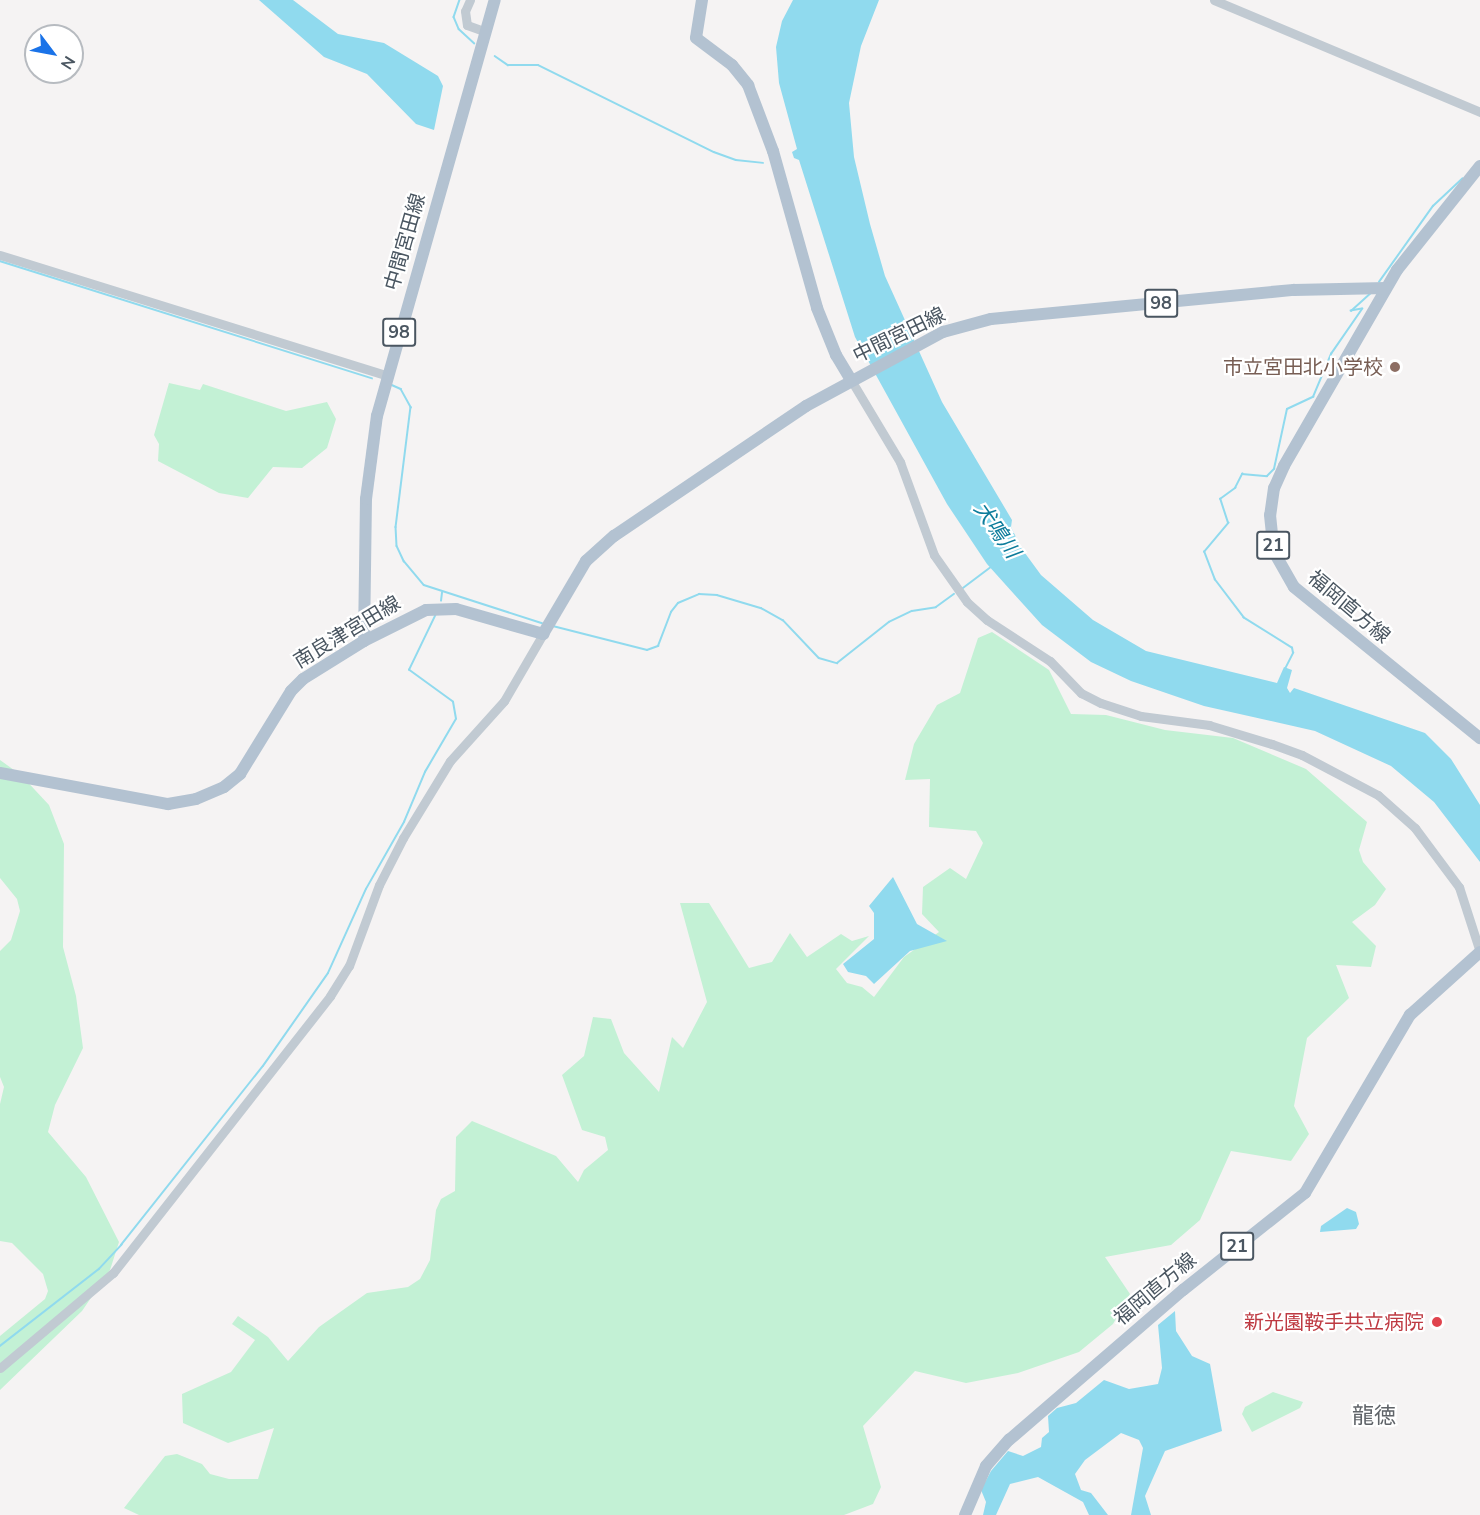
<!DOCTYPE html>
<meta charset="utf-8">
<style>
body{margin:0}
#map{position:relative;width:1480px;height:1515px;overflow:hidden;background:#f5f3f3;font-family:"Nunito Sans","Noto Sans JP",sans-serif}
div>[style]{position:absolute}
.green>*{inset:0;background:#c3f1d5}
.water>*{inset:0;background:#90daee}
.stream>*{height:1.5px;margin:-0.75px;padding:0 0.75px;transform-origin:0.75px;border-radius:0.75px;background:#90daee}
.minor>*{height:9px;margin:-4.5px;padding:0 4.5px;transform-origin:4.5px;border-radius:4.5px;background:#c1cad2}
.major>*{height:12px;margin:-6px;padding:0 6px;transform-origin:6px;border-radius:6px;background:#b3c2d1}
.dots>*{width:16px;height:16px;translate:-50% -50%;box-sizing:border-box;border:3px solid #fff;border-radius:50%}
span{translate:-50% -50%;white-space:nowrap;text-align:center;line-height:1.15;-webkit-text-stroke:4.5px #fff;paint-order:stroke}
.shield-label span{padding:2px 4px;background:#fff;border:2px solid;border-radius:4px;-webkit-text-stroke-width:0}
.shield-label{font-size:18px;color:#4a5661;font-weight:700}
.street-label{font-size:20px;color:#4a5661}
.education-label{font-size:20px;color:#785e54}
.right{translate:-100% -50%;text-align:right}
.health-label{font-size:20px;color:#be3a42}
.water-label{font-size:21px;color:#0c7c9b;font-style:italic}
.quarter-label{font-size:22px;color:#5f6368}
.north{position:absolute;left:24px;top:24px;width:60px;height:60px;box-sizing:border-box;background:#fff;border:2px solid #b7bbc0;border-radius:50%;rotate:122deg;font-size:16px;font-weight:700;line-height:24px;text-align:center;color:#4a5661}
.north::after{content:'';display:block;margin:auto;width:21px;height:27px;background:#1a73e8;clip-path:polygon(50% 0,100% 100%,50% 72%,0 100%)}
</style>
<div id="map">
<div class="green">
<div style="clip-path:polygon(169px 383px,200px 390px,203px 384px,286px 411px,327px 402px,336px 419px,327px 448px,302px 468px,273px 467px,248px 498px,219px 493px,158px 461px,159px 444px,154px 435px)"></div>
<div style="clip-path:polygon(992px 632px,1049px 670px,1071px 714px,1106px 715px,1165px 730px,1233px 738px,1306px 769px,1367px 822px,1359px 850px,1363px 862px,1386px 889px,1375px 905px,1352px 922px,1376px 946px,1371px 967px,1336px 965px,1349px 998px,1307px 1038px,1294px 1106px,1309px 1134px,1291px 1161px,1231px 1151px,1200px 1220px,1171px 1245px,1105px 1257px,1130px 1294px,1113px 1324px,1079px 1352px,1018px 1373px,966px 1383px,915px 1371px,863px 1426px,881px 1487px,873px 1504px,844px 1515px,139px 1515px,124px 1508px,165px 1456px,177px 1454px,202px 1464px,210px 1474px,229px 1479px,258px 1479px,274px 1428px,228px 1443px,183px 1423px,182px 1394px,231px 1372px,255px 1340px,232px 1324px,238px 1316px,268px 1337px,288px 1361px,319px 1327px,367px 1293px,408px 1287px,420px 1279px,430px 1260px,436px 1210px,441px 1199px,455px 1191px,456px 1137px,472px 1121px,556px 1156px,578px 1182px,584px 1170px,608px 1150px,605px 1137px,582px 1130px,562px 1075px,584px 1056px,593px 1017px,611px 1019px,624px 1053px,659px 1092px,672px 1037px,683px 1048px,707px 1002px,680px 903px,709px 903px,749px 968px,772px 962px,790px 933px,807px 957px,841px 934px,852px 941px,869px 936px,836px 969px,847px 983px,862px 987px,874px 997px,904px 957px,939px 932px,922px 914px,923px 887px,950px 868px,966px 879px,983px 843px,976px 831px,929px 827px,930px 779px,905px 780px,914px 744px,937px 705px,960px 693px,978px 638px)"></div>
<div style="clip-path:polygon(0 760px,21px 775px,49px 805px,64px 844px,63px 947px,76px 996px,83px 1048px,55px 1105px,48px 1132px,86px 1177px,119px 1242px,110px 1270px,82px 1311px,0 1390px,0 1336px,45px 1299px,48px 1291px,43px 1274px,12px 1243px,0 1241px,0 1104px,4px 1087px,0 1077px,0 951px,11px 940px,20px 911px,17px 899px,0 878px)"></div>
<div style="clip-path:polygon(1273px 1392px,1303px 1402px,1300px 1408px,1252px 1432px,1242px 1414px,1245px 1407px)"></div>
</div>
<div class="water">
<div style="clip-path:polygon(259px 0,293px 0,338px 34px,384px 43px,438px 76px,443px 86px,434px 130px,416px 124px,367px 74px,324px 57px)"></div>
<div style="clip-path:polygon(793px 0,879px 0,861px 46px,849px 103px,854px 157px,870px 224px,885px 276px,942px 402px,1012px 520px,1011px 527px,1022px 549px,1041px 575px,1093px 620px,1146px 651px,1277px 683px,1284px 667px,1292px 670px,1287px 688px,1290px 693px,1294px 688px,1425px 733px,1451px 759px,1480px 805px,1480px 862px,1434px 802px,1391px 766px,1315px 731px,1204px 706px,1131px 681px,1091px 662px,1042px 625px,987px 564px,947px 504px,855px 337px,799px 160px,794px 158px,792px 152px,797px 149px,779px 83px,776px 47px,782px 21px)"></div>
<div style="clip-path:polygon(893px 877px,917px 924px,947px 941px,910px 951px,874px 984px,866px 976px,848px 972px,843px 964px,874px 939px,874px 913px,869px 906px)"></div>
<div style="clip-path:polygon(1347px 1208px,1356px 1212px,1359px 1224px,1356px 1229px,1320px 1232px,1321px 1226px)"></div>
<div style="clip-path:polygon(1175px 1311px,1176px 1331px,1192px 1356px,1210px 1364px,1222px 1431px,1165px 1451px,1145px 1496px,1151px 1515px,1131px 1515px,1143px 1448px,1139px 1440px,1121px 1433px,1085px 1460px,1075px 1474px,1081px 1490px,1091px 1493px,1108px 1515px,1089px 1515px,1083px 1502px,1038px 1477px,1010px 1484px,996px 1515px,983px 1515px,986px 1502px,981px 1490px,991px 1471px,1008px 1451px,1023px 1456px,1041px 1447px,1042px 1438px,1049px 1432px,1048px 1416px,1057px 1408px,1076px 1403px,1104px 1380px,1129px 1389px,1158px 1384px,1162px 1368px,1158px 1325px)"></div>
</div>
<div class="stream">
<div style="left:460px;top:0;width:18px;rotate:109deg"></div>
<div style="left:454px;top:17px;width:13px;rotate:67deg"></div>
<div style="left:459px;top:29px;width:21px;rotate:43deg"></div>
<div style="left:495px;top:56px;width:16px;rotate:35deg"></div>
<div style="left:508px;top:65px;width:30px"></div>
<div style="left:538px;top:65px;width:196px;rotate:26.3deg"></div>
<div style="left:714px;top:152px;width:23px;rotate:20deg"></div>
<div style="left:736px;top:160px;width:27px;rotate:6deg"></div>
<div style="left:0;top:261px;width:390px;rotate:17.5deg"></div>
<div style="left:1379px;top:282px;width:93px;rotate:-54.6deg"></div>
<div style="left:1433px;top:206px;width:40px;rotate:-43deg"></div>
<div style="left:392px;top:385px;width:10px;rotate:24deg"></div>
<div style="left:401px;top:389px;width:21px;rotate:61deg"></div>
<div style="left:411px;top:407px;width:121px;rotate:97.1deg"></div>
<div style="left:396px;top:527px;width:19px;rotate:87deg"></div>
<div style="left:397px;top:546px;width:17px;rotate:65deg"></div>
<div style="left:404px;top:561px;width:31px;rotate:50deg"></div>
<div style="left:424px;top:585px;width:124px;rotate:17.9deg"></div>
<div style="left:963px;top:588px;width:34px;rotate:-37deg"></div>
<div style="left:441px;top:601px;width:8px;rotate:-83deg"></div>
<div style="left:553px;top:626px;width:97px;rotate:14.3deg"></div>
<div style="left:647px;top:650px;width:12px;rotate:-20deg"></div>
<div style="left:658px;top:646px;width:36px;rotate:-69deg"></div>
<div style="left:671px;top:612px;width:11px;rotate:-52deg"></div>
<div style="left:678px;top:603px;width:23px;rotate:-23deg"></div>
<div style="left:699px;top:594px;width:18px;rotate:3deg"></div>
<div style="left:717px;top:595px;width:46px;rotate:16.5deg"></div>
<div style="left:761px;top:608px;width:25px;rotate:29deg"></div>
<div style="left:783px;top:620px;width:52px;rotate:46.5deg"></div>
<div style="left:819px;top:658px;width:19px;rotate:16deg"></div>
<div style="left:837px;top:663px;width:66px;rotate:-38.3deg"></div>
<div style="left:889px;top:622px;width:25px;rotate:-26deg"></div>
<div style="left:912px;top:611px;width:24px;rotate:-9deg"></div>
<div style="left:936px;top:607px;width:22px;rotate:-36deg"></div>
<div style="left:1285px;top:669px;width:18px;rotate:-63deg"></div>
<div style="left:1293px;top:653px;width:5px;rotate:-101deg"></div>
<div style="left:1292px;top:648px;width:57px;rotate:-148deg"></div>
<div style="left:1244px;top:618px;width:48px;rotate:-127.3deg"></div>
<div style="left:1215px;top:580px;width:30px;rotate:-111deg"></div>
<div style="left:1204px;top:552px;width:38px;rotate:-50deg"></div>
<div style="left:1228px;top:523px;width:25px;rotate:-108deg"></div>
<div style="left:1220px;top:499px;width:19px;rotate:-36deg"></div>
<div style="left:1235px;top:488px;width:16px;rotate:-63deg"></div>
<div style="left:1242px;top:474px;width:25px;rotate:5deg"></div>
<div style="left:1267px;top:476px;width:10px;rotate:-45deg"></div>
<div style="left:1274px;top:469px;width:61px;rotate:-77.8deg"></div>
<div style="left:1287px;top:409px;width:29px;rotate:-25deg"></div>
<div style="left:1313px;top:397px;width:47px;rotate:-67.3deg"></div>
<div style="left:1331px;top:354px;width:55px;rotate:-55.4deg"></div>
<div style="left:1362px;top:309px;width:11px;rotate:170deg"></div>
<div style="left:1351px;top:311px;width:27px;rotate:-42deg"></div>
<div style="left:0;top:1346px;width:125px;rotate:-37.9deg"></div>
<div style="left:99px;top:1269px;width:33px;rotate:-47deg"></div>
<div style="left:121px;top:1245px;width:228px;rotate:-51.6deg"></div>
<div style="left:263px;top:1066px;width:113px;rotate:-55deg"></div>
<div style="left:328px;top:973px;width:92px;rotate:-65.7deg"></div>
<div style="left:366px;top:889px;width:77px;rotate:-60.4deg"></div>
<div style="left:404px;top:822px;width:54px;rotate:-67.2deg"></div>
<div style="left:425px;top:772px;width:61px;rotate:-59.7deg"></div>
<div style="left:456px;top:719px;width:17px;rotate:-100deg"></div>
<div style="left:453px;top:702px;width:54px;rotate:-144deg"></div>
<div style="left:409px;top:670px;width:60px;rotate:-64.3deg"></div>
</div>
<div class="minor">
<div style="left:470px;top:0;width:12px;rotate:114deg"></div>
<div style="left:465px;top:11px;width:14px;rotate:82deg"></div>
<div style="left:467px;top:25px;width:20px;rotate:20deg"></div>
<div style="left:1214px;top:0;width:289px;rotate:22.8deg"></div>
<div style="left:0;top:255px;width:404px;rotate:17.3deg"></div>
<div style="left:851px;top:380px;width:96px;rotate:59.1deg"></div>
<div style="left:900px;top:462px;width:99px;rotate:69.9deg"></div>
<div style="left:934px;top:555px;width:57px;rotate:54.9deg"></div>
<div style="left:967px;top:602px;width:27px;rotate:42deg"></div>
<div style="left:987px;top:620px;width:75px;rotate:33.1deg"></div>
<div style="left:1050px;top:661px;width:45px;rotate:45.9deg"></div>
<div style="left:1081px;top:693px;width:22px;rotate:27deg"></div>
<div style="left:1101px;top:703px;width:42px;rotate:18deg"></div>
<div style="left:1141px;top:716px;width:69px;rotate:7.5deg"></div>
<div style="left:1209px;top:725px;width:66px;rotate:16.8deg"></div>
<div style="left:1272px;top:744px;width:32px;rotate:20deg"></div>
<div style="left:1302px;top:755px;width:86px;rotate:27.8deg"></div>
<div style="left:1378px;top:795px;width:50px;rotate:41.7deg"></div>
<div style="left:1415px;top:828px;width:74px;rotate:53.3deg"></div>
<div style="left:1459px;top:887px;width:68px;rotate:72.1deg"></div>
<div style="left:0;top:1368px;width:148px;rotate:-40.1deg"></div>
<div style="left:113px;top:1273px;width:352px;rotate:-51.9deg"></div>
<div style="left:330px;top:996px;width:36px;rotate:-58deg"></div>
<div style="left:349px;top:966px;width:86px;rotate:-69.7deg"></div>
<div style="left:379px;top:885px;width:53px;rotate:-62.9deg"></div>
<div style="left:403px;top:838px;width:90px;rotate:-58.6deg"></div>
<div style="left:450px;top:761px;width:81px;rotate:-48deg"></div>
<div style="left:504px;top:701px;width:78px;rotate:-59.8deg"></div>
</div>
<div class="major">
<div style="left:702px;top:0;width:38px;rotate:99deg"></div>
<div style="left:696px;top:38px;width:45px;rotate:36.9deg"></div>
<div style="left:732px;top:65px;width:26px;rotate:51deg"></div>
<div style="left:748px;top:85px;width:71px;rotate:69.3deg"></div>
<div style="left:773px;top:151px;width:163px;rotate:74.3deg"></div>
<div style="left:817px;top:308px;width:51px;rotate:68deg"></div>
<div style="left:836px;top:355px;width:29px;rotate:59deg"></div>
<div style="left:1480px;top:166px;width:133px;rotate:128.6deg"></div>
<div style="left:1397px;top:270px;width:226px;rotate:120deg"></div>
<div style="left:1284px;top:466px;width:24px;rotate:114deg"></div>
<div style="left:1274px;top:488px;width:27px;rotate:98deg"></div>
<div style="left:1270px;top:515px;width:37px;rotate:84deg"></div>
<div style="left:1274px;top:552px;width:40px;rotate:60.3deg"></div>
<div style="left:1294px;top:587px;width:240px;rotate:39.1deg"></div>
<div style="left:364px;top:641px;width:142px;rotate:-89.2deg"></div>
<div style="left:366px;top:499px;width:84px;rotate:-82.5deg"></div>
<div style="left:377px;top:416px;width:432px;rotate:-74.2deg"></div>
<div style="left:0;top:773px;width:171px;rotate:10.5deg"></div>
<div style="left:168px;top:804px;width:28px;rotate:-10deg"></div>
<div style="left:196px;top:799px;width:30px;rotate:-23deg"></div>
<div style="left:224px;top:787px;width:21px;rotate:-39deg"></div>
<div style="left:240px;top:774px;width:97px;rotate:-58.4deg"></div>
<div style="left:291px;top:691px;width:17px;rotate:-45deg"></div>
<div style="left:303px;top:679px;width:72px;rotate:-31.9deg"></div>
<div style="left:364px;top:641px;width:69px;rotate:-26.6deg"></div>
<div style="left:426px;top:610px;width:30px;rotate:-2deg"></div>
<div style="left:456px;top:609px;width:91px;rotate:16deg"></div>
<div style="left:543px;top:634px;width:85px;rotate:-59.5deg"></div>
<div style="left:586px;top:561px;width:38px;rotate:-42deg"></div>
<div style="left:614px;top:536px;width:232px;rotate:-34.1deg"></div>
<div style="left:806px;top:406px;width:156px;rotate:-28.4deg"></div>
<div style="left:943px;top:332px;width:50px;rotate:-15.2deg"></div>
<div style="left:991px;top:319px;width:304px;rotate:-5.5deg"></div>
<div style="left:1294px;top:290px;width:92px;rotate:-1.2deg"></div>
<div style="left:965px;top:1515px;width:53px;rotate:-66.8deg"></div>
<div style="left:986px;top:1466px;width:35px;rotate:-49deg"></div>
<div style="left:1009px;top:1440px;width:230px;rotate:-40.8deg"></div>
<div style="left:1183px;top:1290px;width:156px;rotate:-38.5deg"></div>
<div style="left:1305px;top:1193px;width:207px;rotate:-59.5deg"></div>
<div style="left:1410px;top:1015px;width:94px;rotate:-42deg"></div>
</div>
<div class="dots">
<div style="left:1395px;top:367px;background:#8d6e63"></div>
<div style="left:1437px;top:1322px;background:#e0444e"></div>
</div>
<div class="shield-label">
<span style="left:1161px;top:303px">98</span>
<span style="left:399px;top:332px">98</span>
<span style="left:1273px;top:545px">21</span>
<span style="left:1237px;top:1246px">21</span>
</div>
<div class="street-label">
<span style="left:405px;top:242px;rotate:-74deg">中間宮田線</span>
<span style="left:899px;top:335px;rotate:-26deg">中間宮田線</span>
<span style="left:1349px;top:607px;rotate:40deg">福岡直方線</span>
<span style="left:347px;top:632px;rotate:-31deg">南良津宮田線</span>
<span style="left:1155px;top:1289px;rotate:-40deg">福岡直方線</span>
</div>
<div class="education-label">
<span class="right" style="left:1383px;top:367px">市立宮田北小学校</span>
</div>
<div class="health-label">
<span class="right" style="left:1424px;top:1322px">新光園鞍手共立病院</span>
</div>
<div class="water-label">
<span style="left:997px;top:530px;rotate:55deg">犬鳴川</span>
</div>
<div class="quarter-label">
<span style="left:1374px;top:1417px">龍徳</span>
</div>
<div class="north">N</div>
</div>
